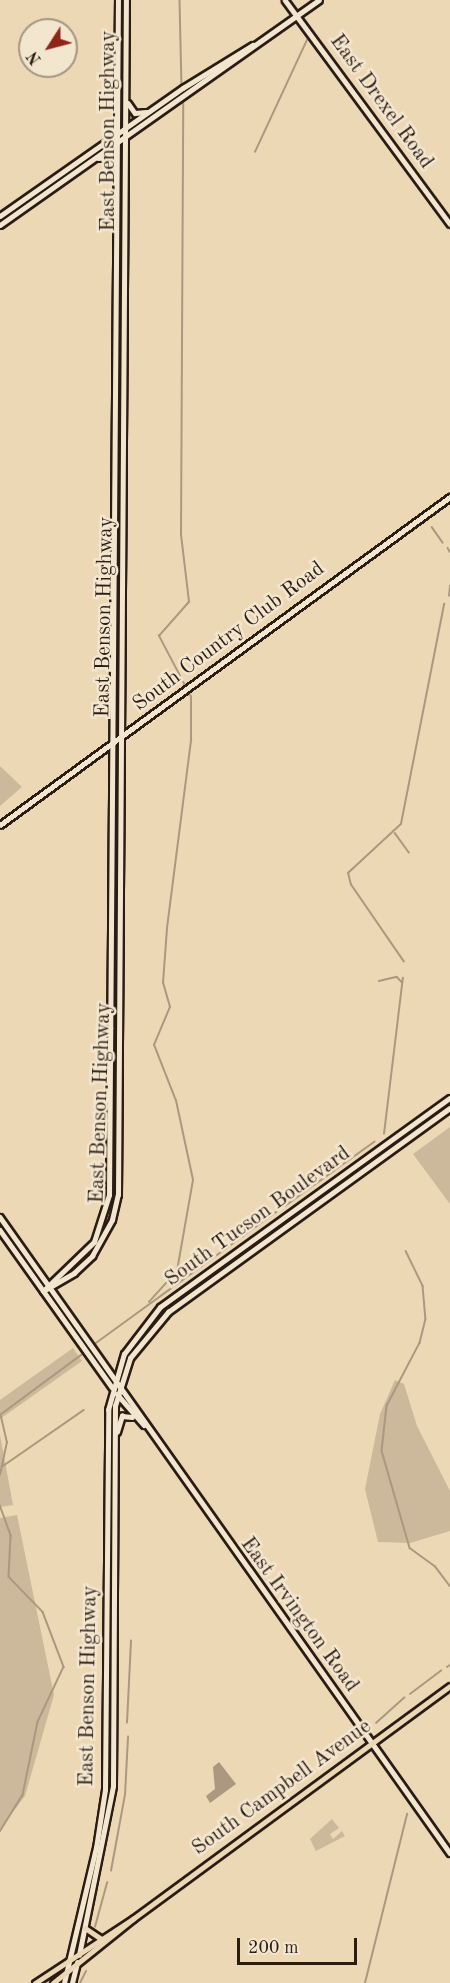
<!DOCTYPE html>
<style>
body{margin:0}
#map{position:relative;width:450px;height:1983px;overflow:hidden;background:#edd8b5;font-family:"Old Standard TT",serif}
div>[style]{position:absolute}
.green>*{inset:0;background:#ccb89a}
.water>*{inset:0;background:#ab987e}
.stream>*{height:1.5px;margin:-0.75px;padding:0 0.75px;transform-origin:0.75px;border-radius:0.75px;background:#ab987e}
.roads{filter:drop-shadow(2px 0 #2b1c14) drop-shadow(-2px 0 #2b1c14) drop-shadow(0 2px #2b1c14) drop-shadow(0 -2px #2b1c14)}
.secondary>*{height:4.5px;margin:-2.25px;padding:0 2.25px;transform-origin:2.25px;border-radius:2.25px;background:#f3e6cf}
.primary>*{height:5px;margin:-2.5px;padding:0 2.5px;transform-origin:2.5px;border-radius:2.5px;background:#edd8b5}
span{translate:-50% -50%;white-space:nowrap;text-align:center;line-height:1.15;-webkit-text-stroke:5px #f3e6cf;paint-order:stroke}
.street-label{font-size:21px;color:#2b1c14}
.north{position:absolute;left:18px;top:18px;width:60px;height:60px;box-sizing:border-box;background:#f3e6cf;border:2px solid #a39584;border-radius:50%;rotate:234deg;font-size:16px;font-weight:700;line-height:24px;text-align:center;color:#2b1c14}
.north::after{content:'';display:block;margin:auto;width:21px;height:27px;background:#8f2418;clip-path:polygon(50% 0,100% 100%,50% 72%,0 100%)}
.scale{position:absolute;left:237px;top:1938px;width:120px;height:27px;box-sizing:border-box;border:3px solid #2b1c14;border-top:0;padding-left:8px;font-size:18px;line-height:21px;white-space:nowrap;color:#2b1c14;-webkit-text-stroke:4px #f3e6cf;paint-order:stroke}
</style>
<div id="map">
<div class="green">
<div style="clip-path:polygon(0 766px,22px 787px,0 806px)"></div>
<div style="clip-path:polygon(450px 1127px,450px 1204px,413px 1154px)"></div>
<div style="clip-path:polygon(73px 1348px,82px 1361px,0 1419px,0 1400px)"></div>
<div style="clip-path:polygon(395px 1380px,404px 1384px,417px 1426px,450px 1491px,450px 1531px,410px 1543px,378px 1542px,365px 1489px,380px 1414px)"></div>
<div style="clip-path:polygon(0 1435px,13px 1505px,0 1507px)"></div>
<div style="clip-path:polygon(17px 1515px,54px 1695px,25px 1796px,0 1829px,0 1518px)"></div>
<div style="clip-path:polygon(332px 1819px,339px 1828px,330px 1834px,333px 1839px,342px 1831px,345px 1836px,316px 1851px,310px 1839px)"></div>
</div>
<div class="water">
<div style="clip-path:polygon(219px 1762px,236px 1784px,210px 1803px,206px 1796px,215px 1789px,213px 1767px)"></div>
</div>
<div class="stream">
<div style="left:180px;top:0;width:86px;rotate:88.7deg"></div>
<div style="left:255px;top:152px;width:123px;rotate:-65.1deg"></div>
<div style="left:432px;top:527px;width:19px;rotate:55deg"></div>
<div style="left:448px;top:548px;width:4px;rotate:63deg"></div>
<div style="left:449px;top:596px;width:10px;rotate:-84deg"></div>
<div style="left:395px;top:833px;width:24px;rotate:54deg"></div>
<div style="left:404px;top:962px;width:93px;rotate:-124.5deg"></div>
<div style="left:351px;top:885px;width:12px;rotate:-104deg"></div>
<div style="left:348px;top:873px;width:72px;rotate:-42.8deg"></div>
<div style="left:401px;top:824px;width:224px;rotate:-78.9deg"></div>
<div style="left:379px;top:981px;width:18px;rotate:-13deg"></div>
<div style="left:397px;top:977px;width:7px;rotate:45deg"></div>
<div style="left:384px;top:1134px;width:157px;rotate:-83.1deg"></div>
<div style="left:285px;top:1206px;width:110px;rotate:-35.7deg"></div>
<div style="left:406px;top:1251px;width:39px;rotate:64deg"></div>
<div style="left:423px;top:1286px;width:33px;rotate:85deg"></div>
<div style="left:426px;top:1319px;width:25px;rotate:104deg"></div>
<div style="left:420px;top:1343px;width:71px;rotate:117.6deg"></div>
<div style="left:387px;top:1406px;width:45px;rotate:96.3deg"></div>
<div style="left:382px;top:1451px;width:101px;rotate:73.9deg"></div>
<div style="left:410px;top:1548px;width:31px;rotate:36deg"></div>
<div style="left:435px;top:1566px;width:25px;rotate:53deg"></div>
<div style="left:149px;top:1302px;width:42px;rotate:-47.9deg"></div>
<div style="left:177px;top:1271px;width:92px;rotate:-80deg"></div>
<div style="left:193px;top:1180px;width:81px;rotate:-102.1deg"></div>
<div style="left:176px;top:1101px;width:60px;rotate:-111.4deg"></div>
<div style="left:154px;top:1045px;width:41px;rotate:-67.2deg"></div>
<div style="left:170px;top:1007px;width:25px;rotate:-106deg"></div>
<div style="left:163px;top:983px;width:55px;rotate:-85.8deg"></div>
<div style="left:167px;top:928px;width:190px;rotate:-82.7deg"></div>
<div style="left:191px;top:740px;width:43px;rotate:-90deg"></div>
<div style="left:191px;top:697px;width:69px;rotate:-117.7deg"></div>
<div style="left:159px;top:636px;width:45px;rotate:-48.6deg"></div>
<div style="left:189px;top:602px;width:67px;rotate:-96.8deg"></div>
<div style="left:181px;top:535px;width:431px;rotate:-89.7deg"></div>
<div style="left:96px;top:1343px;width:223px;rotate:-36deg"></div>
<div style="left:0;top:1415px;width:101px;rotate:-36.5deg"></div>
<div style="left:3px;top:1466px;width:98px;rotate:-34.7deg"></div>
<div style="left:0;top:1475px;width:33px;rotate:-78deg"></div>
<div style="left:7px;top:1443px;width:28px;rotate:-103deg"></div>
<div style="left:0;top:1505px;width:33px;rotate:70deg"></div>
<div style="left:11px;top:1536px;width:41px;rotate:92.8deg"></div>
<div style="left:9px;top:1577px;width:49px;rotate:45.8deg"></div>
<div style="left:43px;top:1612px;width:59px;rotate:69.1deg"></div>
<div style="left:64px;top:1667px;width:61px;rotate:115.3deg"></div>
<div style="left:38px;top:1722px;width:75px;rotate:101.6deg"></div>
<div style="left:23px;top:1795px;width:44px;rotate:121.9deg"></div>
<div style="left:447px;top:1667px;width:4px;rotate:-34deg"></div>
<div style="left:410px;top:1694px;width:39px;rotate:-37deg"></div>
<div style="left:127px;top:1723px;width:82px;rotate:-87.2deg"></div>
<div style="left:376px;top:1723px;width:38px;rotate:-42deg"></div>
<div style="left:111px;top:1871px;width:77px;rotate:-79.6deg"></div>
<div style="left:125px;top:1795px;width:58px;rotate:-87deg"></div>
<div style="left:95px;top:1927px;width:46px;rotate:-74.7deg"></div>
<div style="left:80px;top:1983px;width:13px;rotate:-63deg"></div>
<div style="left:365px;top:1983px;width:174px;rotate:-76deg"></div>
</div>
<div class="roads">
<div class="secondary">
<div style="left:285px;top:0;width:278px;rotate:53.6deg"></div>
<div style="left:128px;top:103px;width:12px;rotate:55deg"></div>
<div style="left:135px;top:113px;width:11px;rotate:-5deg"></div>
<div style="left:98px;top:158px;width:11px;rotate:-5deg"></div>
<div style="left:109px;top:157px;width:13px;rotate:58deg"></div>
<div style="left:0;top:216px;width:223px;rotate:-35deg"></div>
<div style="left:183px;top:88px;width:82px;rotate:-31.6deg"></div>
<div style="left:0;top:225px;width:390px;rotate:-35.2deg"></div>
<div style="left:0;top:825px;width:557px;rotate:-36.09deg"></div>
<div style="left:0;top:1217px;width:779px;rotate:54.72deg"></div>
<div style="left:0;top:1230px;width:193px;rotate:54.5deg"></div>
<div style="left:43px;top:1291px;width:36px;rotate:-30deg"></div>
<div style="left:74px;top:1273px;width:25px;rotate:-43deg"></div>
<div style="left:92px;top:1256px;width:41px;rotate:-60.9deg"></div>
<div style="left:112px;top:1220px;width:26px;rotate:-77deg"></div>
<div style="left:118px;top:1195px;width:1195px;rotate:-89.62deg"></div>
<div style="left:43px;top:1291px;width:71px;rotate:-43.9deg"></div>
<div style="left:94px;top:1242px;width:49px;rotate:-72.3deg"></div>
<div style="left:109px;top:1195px;width:1195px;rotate:-89.57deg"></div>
<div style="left:117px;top:1394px;width:41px;rotate:48.9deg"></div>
<div style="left:117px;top:1432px;width:17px;rotate:-73deg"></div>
<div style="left:122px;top:1416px;width:10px;rotate:6deg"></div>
<div style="left:79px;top:1955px;width:172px;rotate:-78.6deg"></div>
<div style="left:113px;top:1786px;width:380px;rotate:-89.7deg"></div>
<div style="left:115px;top:1406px;width:50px;rotate:-72.6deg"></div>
<div style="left:130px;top:1358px;width:60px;rotate:-50.4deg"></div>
<div style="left:168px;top:1312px;width:348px;rotate:-35.9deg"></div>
<div style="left:64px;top:1983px;width:139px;rotate:-76.7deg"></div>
<div style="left:96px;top:1848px;width:59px;rotate:-81.2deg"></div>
<div style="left:105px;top:1790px;width:380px;rotate:-89.5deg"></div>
<div style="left:108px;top:1410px;width:58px;rotate:-74.1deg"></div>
<div style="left:124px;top:1354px;width:59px;rotate:-52.5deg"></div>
<div style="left:160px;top:1307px;width:357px;rotate:-35.8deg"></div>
<div style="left:72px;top:1983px;width:21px;rotate:-76deg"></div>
</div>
<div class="primary">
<div style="left:85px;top:1928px;width:18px;rotate:34deg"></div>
<div style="left:35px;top:1983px;width:118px;rotate:-33.3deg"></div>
<div style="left:134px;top:1918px;width:392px;rotate:-36.3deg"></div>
<div style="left:53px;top:1983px;width:102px;rotate:-38.7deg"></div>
</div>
</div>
<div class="street-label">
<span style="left:381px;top:102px;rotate:54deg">East Drexel Road</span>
<span style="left:109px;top:131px;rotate:-90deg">East Benson Highway</span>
<span style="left:105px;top:617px;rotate:-89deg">East Benson Highway</span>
<span style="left:229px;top:637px;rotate:-37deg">South Country Club Road</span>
<span style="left:101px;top:1103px;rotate:-88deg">East Benson Highway</span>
<span style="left:258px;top:1217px;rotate:-36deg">South Tucson Boulevard</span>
<span style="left:299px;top:1615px;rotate:54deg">East Irvington Road</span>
<span style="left:89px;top:1686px;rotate:-89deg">East Benson Highway</span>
<span style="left:282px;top:1788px;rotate:-36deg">South Campbell Avenue</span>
</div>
<div class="north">N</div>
<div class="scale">200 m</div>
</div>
